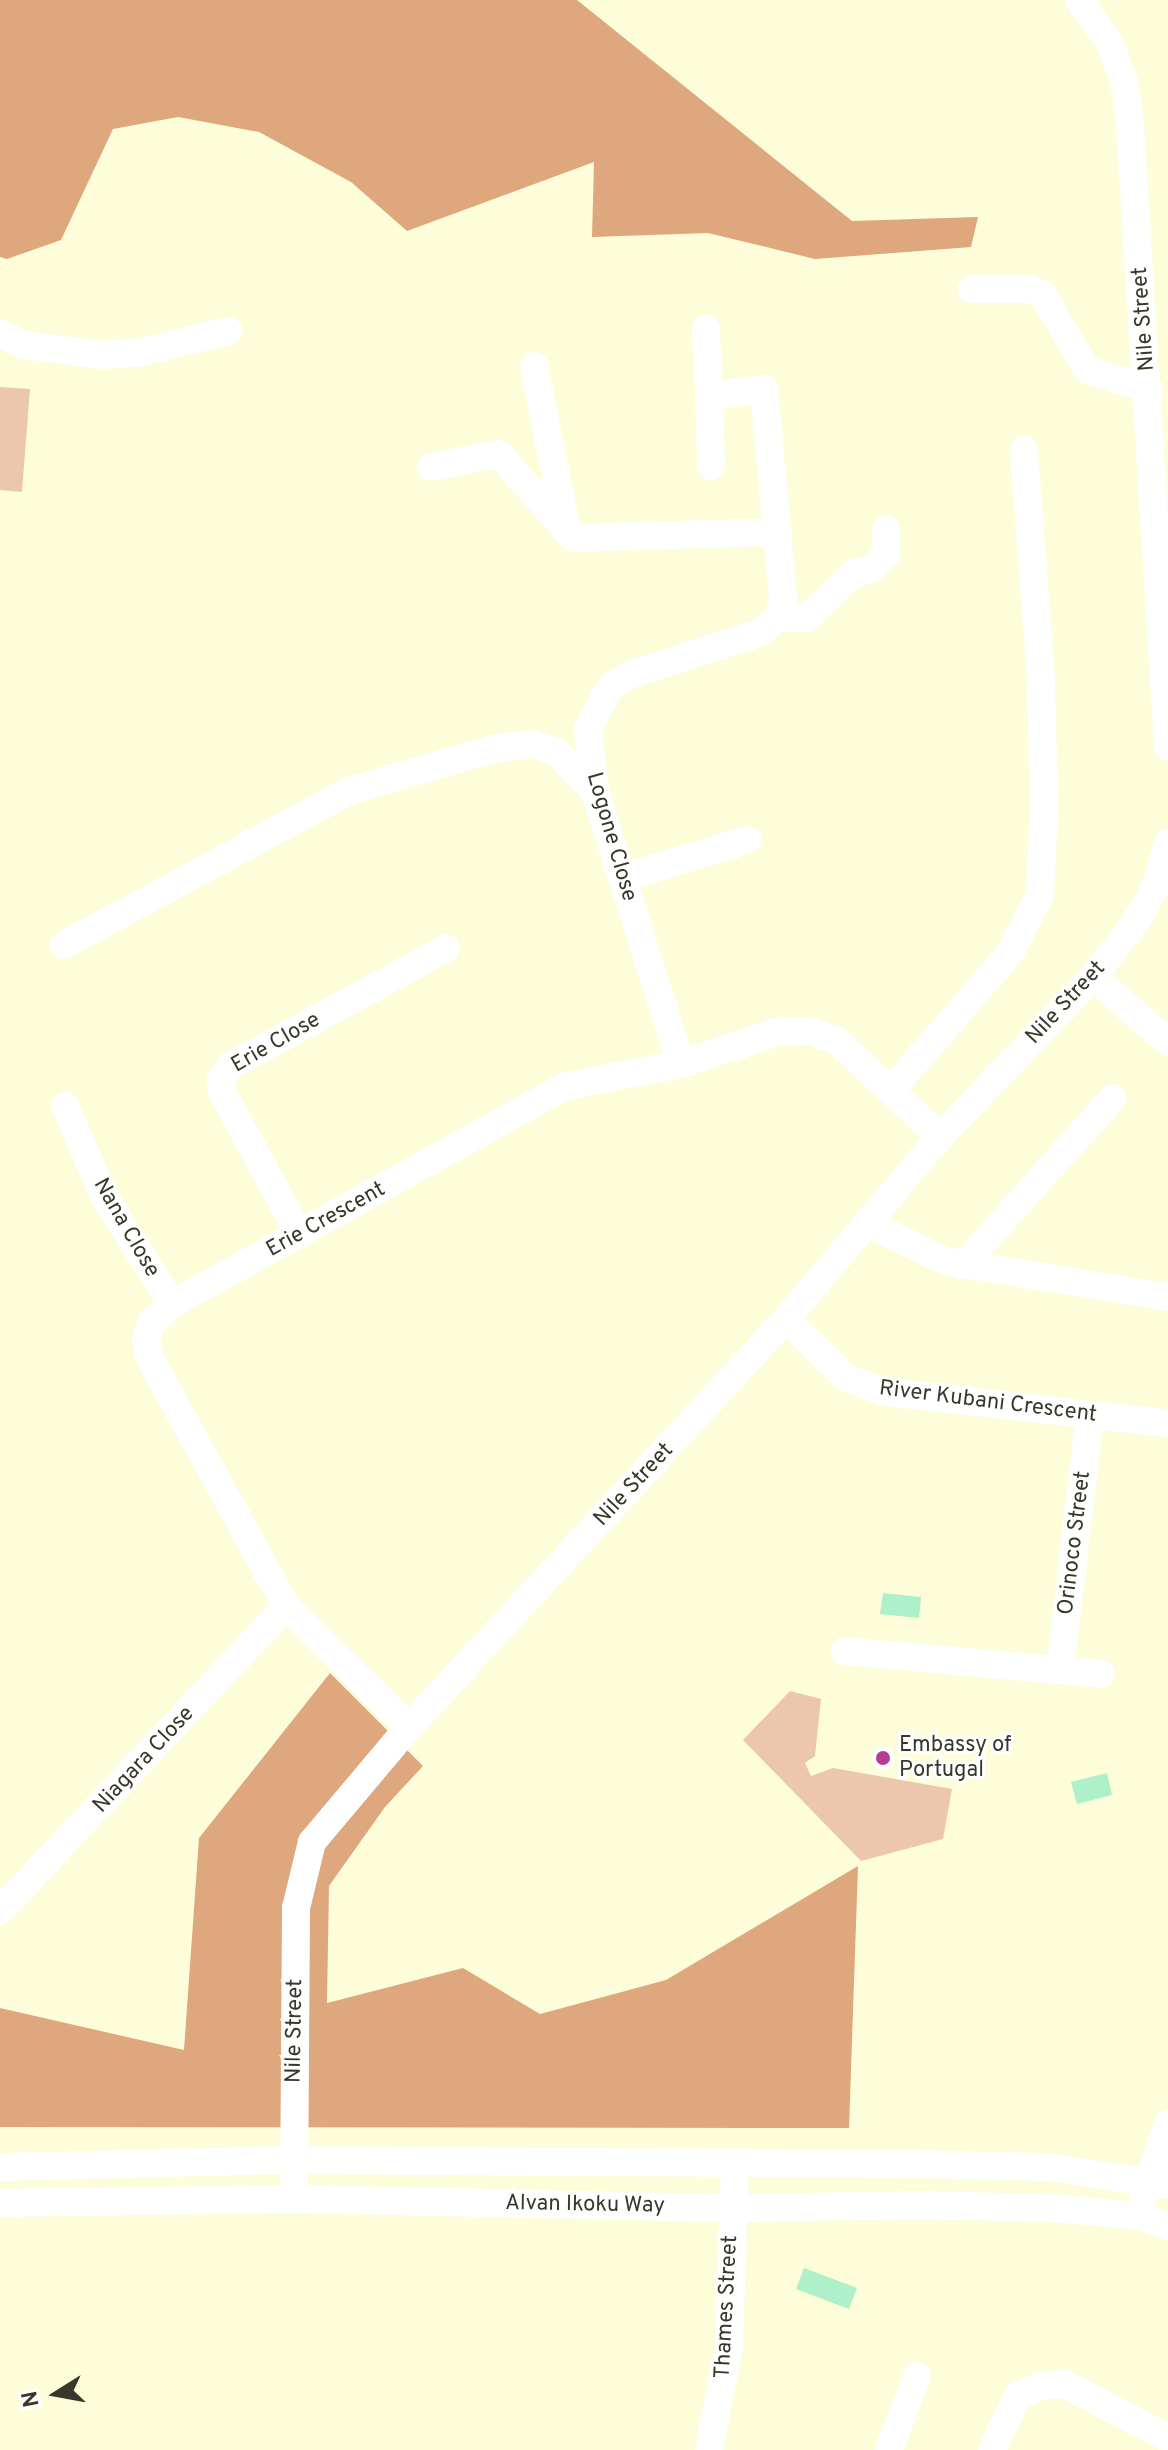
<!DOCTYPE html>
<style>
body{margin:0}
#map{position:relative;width:1168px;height:2450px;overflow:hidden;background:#fdfdd9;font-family:Overpass,sans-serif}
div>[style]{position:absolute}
.green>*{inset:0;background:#ecc7ad}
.forest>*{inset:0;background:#dfa77d}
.water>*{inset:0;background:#adf0c9}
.minor>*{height:28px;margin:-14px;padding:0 14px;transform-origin:14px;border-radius:14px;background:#fff}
.dots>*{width:22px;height:22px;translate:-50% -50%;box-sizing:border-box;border:4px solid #fff;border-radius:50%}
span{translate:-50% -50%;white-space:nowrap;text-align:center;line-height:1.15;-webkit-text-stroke:6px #fff;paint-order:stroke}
.street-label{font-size:22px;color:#37382a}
.poi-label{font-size:22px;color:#37382a}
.left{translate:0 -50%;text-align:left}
.north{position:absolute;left:16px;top:2354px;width:80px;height:80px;-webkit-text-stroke:6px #fff;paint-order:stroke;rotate:259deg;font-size:22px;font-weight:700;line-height:32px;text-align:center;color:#37382a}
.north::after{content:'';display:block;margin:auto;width:28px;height:36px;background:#37382a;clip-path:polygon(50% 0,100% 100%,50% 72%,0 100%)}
</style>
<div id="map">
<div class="green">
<div style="clip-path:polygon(0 387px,30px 389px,22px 492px,0 490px)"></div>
<div style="clip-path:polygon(790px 1691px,821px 1699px,815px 1756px,805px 1763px,811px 1776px,833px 1768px,952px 1789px,943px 1839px,861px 1861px,743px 1740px)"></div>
</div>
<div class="forest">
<div style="clip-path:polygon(0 0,577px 0,852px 221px,978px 217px,971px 247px,815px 259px,708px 233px,592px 237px,594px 162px,407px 231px,351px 182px,259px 132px,178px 117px,113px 129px,61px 240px,7px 259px,0 257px)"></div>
<div style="clip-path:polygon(330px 1673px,423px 1766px,385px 1807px,329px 1886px,327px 2003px,463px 1968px,540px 2014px,666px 1980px,858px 1866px,849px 2128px,0 2127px,0 2008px,184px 2050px,199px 1838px)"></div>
</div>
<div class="water">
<div style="clip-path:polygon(883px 1593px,921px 1597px,919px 1618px,880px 1614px)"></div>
<div style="clip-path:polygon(1107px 1773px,1112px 1795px,1077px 1804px,1071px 1782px)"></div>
<div style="clip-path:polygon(804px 2268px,857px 2288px,849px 2309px,796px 2289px)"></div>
</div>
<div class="minor">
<div style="left:1079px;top:0;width:52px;rotate:54.5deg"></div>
<div style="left:1109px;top:42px;width:42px;rotate:69deg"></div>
<div style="left:1124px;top:81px;width:43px;rotate:82.1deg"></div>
<div style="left:1130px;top:124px;width:624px;rotate:86.51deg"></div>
<div style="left:972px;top:289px;width:58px"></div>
<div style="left:1030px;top:289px;width:14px;rotate:25deg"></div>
<div style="left:1043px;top:295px;width:87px;rotate:59.6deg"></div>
<div style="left:1087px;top:370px;width:65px;rotate:17deg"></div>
<div style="left:706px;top:329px;width:67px;rotate:87.4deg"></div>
<div style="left:0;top:333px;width:27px;rotate:27deg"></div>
<div style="left:24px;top:345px;width:80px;rotate:7.2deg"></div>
<div style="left:103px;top:355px;width:39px;rotate:-4deg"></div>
<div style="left:142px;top:352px;width:89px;rotate:-13.7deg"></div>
<div style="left:534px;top:366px;width:168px;rotate:78.7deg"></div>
<div style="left:567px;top:531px;width:10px;rotate:45deg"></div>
<div style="left:574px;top:538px;width:204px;rotate:-1.7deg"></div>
<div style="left:431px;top:467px;width:69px;rotate:-10.8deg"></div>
<div style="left:499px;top:454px;width:103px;rotate:48.6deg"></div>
<div style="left:778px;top:618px;width:30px"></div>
<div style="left:808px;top:618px;width:64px;rotate:-44.4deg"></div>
<div style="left:854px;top:573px;width:18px;rotate:-13deg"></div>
<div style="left:872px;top:569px;width:21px;rotate:-47deg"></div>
<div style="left:886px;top:554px;width:25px;rotate:-90deg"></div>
<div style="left:622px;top:878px;width:131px;rotate:-16.9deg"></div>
<div style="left:64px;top:945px;width:324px;rotate:-28.4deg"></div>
<div style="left:349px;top:791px;width:150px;rotate:-16.3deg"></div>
<div style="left:493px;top:749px;width:40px;rotate:-7.1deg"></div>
<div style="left:533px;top:744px;width:24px;rotate:19deg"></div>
<div style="left:556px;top:752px;width:56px;rotate:45.7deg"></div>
<div style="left:1093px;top:977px;width:99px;rotate:40.9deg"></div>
<div style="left:681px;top:1064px;width:285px;rotate:-107.5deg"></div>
<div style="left:595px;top:792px;width:63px;rotate:-96.3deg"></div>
<div style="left:588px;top:729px;width:47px;rotate:-62.4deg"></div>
<div style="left:610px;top:687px;width:26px;rotate:-31deg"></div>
<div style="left:632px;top:674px;width:134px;rotate:-17.8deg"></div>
<div style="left:760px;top:633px;width:23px;rotate:-40deg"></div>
<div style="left:778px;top:618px;width:21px;rotate:-76deg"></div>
<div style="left:783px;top:598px;width:210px;rotate:-95.2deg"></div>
<div style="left:764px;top:389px;width:55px;rotate:172.7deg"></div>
<div style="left:709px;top:396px;width:70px;rotate:88.4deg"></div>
<div style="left:892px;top:1089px;width:180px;rotate:-49.1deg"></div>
<div style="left:1010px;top:953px;width:65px;rotate:-62.7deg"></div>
<div style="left:1040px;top:895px;width:89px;rotate:-87.4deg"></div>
<div style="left:1044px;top:806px;width:125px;rotate:-91.4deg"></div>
<div style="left:1041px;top:681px;width:232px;rotate:-94.2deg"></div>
<div style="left:65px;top:1106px;width:98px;rotate:66.6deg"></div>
<div style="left:104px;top:1196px;width:128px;rotate:57.8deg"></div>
<div style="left:867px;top:1223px;width:87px;rotate:26deg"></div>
<div style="left:945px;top:1261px;width:226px;rotate:9.2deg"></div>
<div style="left:300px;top:1235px;width:163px;rotate:-118.6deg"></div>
<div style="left:222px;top:1092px;width:13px;rotate:-94deg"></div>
<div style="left:221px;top:1079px;width:16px;rotate:-55deg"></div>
<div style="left:230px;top:1066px;width:246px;rotate:-28.6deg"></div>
<div style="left:963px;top:1265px;width:224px;rotate:-48.1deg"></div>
<div style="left:786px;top:1319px;width:84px;rotate:44.5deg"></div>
<div style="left:846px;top:1378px;width:41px;rotate:19.7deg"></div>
<div style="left:885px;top:1392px;width:285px;rotate:6.3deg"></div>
<div style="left:845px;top:1651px;width:257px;rotate:5.1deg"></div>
<div style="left:1060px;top:1670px;width:256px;rotate:-83.3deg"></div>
<div style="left:409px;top:1727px;width:173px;rotate:-135.5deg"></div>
<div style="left:286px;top:1606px;width:282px;rotate:-118.8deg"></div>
<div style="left:150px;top:1359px;width:19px;rotate:-102deg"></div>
<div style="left:146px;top:1340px;width:18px;rotate:-74deg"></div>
<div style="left:151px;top:1323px;width:28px;rotate:-42deg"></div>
<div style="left:172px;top:1304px;width:447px;rotate:-29deg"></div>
<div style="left:563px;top:1087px;width:120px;rotate:-11deg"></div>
<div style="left:681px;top:1064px;width:101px;rotate:-18.4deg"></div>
<div style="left:777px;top:1032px;width:31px;rotate:-2deg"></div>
<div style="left:808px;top:1031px;width:29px;rotate:18deg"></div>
<div style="left:836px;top:1040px;width:142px;rotate:43deg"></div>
<div style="left:0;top:1911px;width:418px;rotate:-46.8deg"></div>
<div style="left:0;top:2167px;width:293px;rotate:-1.4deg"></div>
<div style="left:293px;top:2160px;width:623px;rotate:0.37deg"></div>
<div style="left:916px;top:2164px;width:131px;rotate:1.3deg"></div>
<div style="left:1047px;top:2167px;width:122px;rotate:8.5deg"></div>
<div style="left:1144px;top:2196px;width:76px;rotate:-71.6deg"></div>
<div style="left:294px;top:2199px;width:291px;rotate:-89.6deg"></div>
<div style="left:296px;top:1908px;width:68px;rotate:-76.4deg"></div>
<div style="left:312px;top:1842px;width:150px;rotate:-49.9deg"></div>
<div style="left:409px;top:1727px;width:556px;rotate:-47.26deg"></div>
<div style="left:786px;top:1319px;width:238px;rotate:-49.8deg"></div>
<div style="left:940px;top:1137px;width:221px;rotate:-46.3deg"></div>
<div style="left:1093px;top:977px;width:72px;rotate:-52.3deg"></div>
<div style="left:1137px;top:920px;width:38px;rotate:-61deg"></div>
<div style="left:1155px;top:887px;width:46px;rotate:-73.5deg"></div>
<div style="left:0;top:2203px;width:294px;rotate:-0.8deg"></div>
<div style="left:294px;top:2199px;width:439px;rotate:1.2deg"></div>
<div style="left:733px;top:2208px;width:186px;rotate:-0.9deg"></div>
<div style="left:919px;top:2205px;width:136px;rotate:1.3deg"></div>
<div style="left:1055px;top:2208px;width:84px;rotate:5.4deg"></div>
<div style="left:1139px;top:2216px;width:31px;rotate:19deg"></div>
<div style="left:709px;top:2450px;width:107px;rotate:-79.2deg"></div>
<div style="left:729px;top:2345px;width:182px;rotate:-88.1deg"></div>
<div style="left:889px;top:2450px;width:79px;rotate:-69.3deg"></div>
<div style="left:992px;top:2450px;width:60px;rotate:-64.3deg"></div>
<div style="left:1018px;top:2396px;width:24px;rotate:-24deg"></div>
<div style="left:1040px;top:2386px;width:25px;rotate:-5deg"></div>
<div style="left:1065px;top:2384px;width:116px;rotate:27.7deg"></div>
</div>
<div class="dots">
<div style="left:883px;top:1758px;background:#b53c90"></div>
</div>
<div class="street-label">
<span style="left:1144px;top:319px;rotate:-94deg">Nile Street</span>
<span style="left:611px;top:837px;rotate:74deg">Logone Close</span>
<span style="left:1066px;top:1003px;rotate:-47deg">Nile Street</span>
<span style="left:276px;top:1043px;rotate:-30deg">Erie Close</span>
<span style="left:326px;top:1220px;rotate:-29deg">Erie Crescent</span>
<span style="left:126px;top:1228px;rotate:60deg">Nana Close</span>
<span style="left:988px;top:1402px;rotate:7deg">River Kubani Crescent</span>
<span style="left:634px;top:1485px;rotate:-47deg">Nile Street</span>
<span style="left:1075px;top:1543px;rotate:-83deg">Orinoco Street</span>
<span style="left:144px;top:1760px;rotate:-47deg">Niagara Close</span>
<span style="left:295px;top:2031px;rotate:-89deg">Nile Street</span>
<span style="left:585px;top:2205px;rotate:1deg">Alvan Ikoku Way</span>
<span style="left:727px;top:2307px;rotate:-87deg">Thames Street</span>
</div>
<div class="poi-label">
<span class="left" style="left:899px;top:1758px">Embassy of<br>Portugal</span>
</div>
<div class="north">N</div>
</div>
